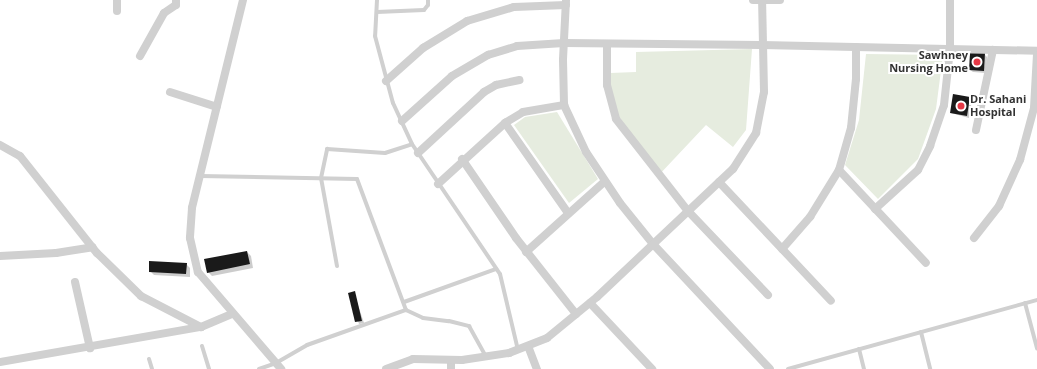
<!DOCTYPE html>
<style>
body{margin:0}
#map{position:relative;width:1037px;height:369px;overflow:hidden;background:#fff;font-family:"Open Sans",sans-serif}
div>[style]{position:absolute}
.green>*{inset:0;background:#e6ecdf}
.shadow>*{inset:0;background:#0003}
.building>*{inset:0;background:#1a1a1a}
.service>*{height:4px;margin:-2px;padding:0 2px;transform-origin:2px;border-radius:2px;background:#d0d0d0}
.minor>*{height:8px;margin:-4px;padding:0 4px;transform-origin:4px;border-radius:4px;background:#d0d0d0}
.dots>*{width:11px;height:11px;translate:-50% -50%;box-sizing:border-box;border:2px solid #fff;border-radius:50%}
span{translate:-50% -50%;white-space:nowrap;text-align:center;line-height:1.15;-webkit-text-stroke:4px #fff;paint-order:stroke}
.poi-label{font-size:11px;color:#333;font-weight:700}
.right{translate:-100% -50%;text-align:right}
.left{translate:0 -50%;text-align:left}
</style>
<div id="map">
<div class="green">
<div style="clip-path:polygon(752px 49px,746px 130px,733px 147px,706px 125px,658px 176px,611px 104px,610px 73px,636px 72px,636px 52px)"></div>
<div style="clip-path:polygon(866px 54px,943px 55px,936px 109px,918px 159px,878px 199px,845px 165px,859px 120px)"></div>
<div style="clip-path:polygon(557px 112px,598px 179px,569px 203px,514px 125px,525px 117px)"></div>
</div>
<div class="shadow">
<div style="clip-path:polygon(984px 54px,987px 57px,986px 73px,973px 72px,970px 70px)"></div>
<div style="clip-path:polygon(969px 98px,972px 100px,969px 118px,951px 113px)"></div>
<div style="clip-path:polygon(247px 252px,251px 256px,253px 268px,212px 276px,208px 272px)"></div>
<div style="clip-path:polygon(186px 264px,190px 268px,190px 277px,154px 275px,150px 271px)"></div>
<div style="clip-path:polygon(354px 293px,364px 323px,359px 324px,349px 294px)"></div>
</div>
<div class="building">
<div style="clip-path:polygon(970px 53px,985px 53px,984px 71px,969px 70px)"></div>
<div style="clip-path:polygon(953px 94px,970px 97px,967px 116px,950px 113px)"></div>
<div style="clip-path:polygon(247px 251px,250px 264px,207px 273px,204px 259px)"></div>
<div style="clip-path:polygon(149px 261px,187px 263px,186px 274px,149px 272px)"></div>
<div style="clip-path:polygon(355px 291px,362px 321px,355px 322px,348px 293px)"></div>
</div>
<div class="service">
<div style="left:377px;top:0;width:36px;rotate:93deg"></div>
<div style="left:375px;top:36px;width:69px;rotate:75deg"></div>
<div style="left:393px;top:103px;width:45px;rotate:65.1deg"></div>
<div style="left:412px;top:144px;width:157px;rotate:55.9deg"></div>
<div style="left:500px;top:274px;width:78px;rotate:76.7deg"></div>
<div style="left:377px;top:12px;width:47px;rotate:-2.4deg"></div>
<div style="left:424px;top:10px;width:6px;rotate:-51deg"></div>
<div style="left:428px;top:5px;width:5px;rotate:-90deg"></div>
<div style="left:200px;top:176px;width:157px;rotate:1.1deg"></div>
<div style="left:357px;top:179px;width:140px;rotate:69.5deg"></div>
<div style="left:337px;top:266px;width:89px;rotate:-100.3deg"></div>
<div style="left:321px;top:178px;width:30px;rotate:-78deg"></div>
<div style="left:327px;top:149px;width:58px;rotate:3.9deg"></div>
<div style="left:385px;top:153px;width:28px;rotate:-18deg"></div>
<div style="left:404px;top:302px;width:98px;rotate:-19.7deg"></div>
<div style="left:1025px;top:303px;width:47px;rotate:75.1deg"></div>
<div style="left:921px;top:332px;width:38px;rotate:76deg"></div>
<div style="left:202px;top:346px;width:24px;rotate:73deg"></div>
<div style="left:859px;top:349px;width:21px;rotate:76deg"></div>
<div style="left:149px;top:359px;width:10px;rotate:73deg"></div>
<div style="left:259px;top:369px;width:18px;rotate:-19deg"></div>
<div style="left:276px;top:363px;width:36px;rotate:-30deg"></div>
<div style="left:307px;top:345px;width:105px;rotate:-19.5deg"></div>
<div style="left:406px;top:310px;width:19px;rotate:25deg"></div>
<div style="left:423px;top:318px;width:26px;rotate:7deg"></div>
<div style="left:449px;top:321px;width:21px;rotate:14deg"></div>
<div style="left:469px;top:326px;width:35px;rotate:61deg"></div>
<div style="left:788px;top:369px;width:258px;rotate:-15.5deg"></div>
</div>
<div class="minor">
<div style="left:117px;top:0;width:11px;rotate:90deg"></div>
<div style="left:243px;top:0;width:214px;rotate:103.8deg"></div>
<div style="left:192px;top:208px;width:30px;rotate:94deg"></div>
<div style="left:190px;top:238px;width:35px;rotate:77deg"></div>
<div style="left:198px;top:272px;width:128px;rotate:49.4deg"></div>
<div style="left:566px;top:0;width:60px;rotate:92.9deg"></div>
<div style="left:563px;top:60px;width:45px;rotate:88.7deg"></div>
<div style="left:564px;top:105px;width:52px;rotate:64.9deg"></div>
<div style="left:586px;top:152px;width:61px;rotate:56.3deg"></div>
<div style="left:620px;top:203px;width:53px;rotate:51.2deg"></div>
<div style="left:653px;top:244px;width:171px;rotate:46.9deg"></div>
<div style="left:753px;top:0;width:27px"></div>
<div style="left:607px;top:44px;width:41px;rotate:90deg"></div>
<div style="left:607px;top:85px;width:35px;rotate:75deg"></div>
<div style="left:616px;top:119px;width:117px;rotate:52deg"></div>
<div style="left:688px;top:211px;width:116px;rotate:46.4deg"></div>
<div style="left:140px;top:56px;width:49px;rotate:-60.8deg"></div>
<div style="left:164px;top:13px;width:14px;rotate:-34deg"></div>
<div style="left:176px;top:5px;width:5px;rotate:-90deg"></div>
<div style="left:386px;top:81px;width:50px;rotate:-41.7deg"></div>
<div style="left:423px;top:48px;width:52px;rotate:-31.5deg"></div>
<div style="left:467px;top:21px;width:49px;rotate:-16.6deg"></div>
<div style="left:514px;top:7px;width:52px;rotate:-2.2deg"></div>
<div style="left:170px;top:92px;width:49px;rotate:17.7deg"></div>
<div style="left:402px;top:121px;width:67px;rotate:-42deg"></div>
<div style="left:452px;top:76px;width:42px;rotate:-30.3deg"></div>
<div style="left:488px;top:55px;width:30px;rotate:-17deg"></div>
<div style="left:517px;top:46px;width:47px;rotate:-3.7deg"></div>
<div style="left:564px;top:43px;width:197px;rotate:0.6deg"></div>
<div style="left:761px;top:45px;width:276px;rotate:1.2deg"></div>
<div style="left:505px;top:123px;width:110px;rotate:55deg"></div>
<div style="left:976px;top:130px;width:82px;rotate:-78deg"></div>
<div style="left:0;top:145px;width:23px;rotate:29deg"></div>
<div style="left:20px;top:156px;width:124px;rotate:51.6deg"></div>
<div style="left:97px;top:253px;width:62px;rotate:44.3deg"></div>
<div style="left:141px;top:296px;width:68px;rotate:27.3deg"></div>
<div style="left:201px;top:327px;width:34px;rotate:-23deg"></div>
<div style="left:418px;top:153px;width:90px;rotate:-42.7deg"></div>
<div style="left:484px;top:92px;width:14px;rotate:-30deg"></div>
<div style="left:496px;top:85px;width:24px;rotate:-12deg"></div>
<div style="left:462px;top:159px;width:96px;rotate:55.6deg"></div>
<div style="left:516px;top:238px;width:97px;rotate:51.7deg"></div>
<div style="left:839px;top:170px;width:127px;rotate:46.9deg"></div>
<div style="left:719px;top:182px;width:163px;rotate:46.7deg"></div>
<div style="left:438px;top:184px;width:91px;rotate:-42.3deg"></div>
<div style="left:505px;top:123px;width:21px;rotate:-31deg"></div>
<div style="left:523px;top:112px;width:42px;rotate:-9.7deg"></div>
<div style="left:875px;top:209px;width:58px;rotate:-42.2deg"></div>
<div style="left:918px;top:170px;width:27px;rotate:-63deg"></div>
<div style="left:930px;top:146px;width:43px;rotate:-71.1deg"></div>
<div style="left:944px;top:105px;width:56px;rotate:-83.9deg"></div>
<div style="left:950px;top:49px;width:49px;rotate:-90deg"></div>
<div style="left:974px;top:238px;width:41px;rotate:-52deg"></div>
<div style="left:999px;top:206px;width:51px;rotate:-65.5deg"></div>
<div style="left:1020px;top:160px;width:54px;rotate:-74.9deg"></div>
<div style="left:1034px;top:108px;width:53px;rotate:-86.8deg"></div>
<div style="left:782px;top:249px;width:43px;rotate:-48.8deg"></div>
<div style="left:810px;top:217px;width:55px;rotate:-58.3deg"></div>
<div style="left:839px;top:170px;width:44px;rotate:-74.1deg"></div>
<div style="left:851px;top:128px;width:49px;rotate:-84.2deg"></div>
<div style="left:856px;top:79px;width:32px;rotate:-90deg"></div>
<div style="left:526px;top:252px;width:106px;rotate:-41.9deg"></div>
<div style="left:0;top:256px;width:56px;rotate:-3.1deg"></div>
<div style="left:56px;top:253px;width:37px;rotate:-9deg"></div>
<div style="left:75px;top:282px;width:68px;rotate:77.2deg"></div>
<div style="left:590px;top:303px;width:91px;rotate:46.8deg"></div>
<div style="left:528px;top:346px;width:25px;rotate:69deg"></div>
<div style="left:451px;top:360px;width:9px;rotate:90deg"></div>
<div style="left:0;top:362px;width:204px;rotate:-9.9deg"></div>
<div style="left:386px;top:369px;width:29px;rotate:-20deg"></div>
<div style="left:413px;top:359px;width:49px;rotate:1.2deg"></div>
<div style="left:462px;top:360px;width:48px;rotate:-8.5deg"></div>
<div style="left:509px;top:353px;width:41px;rotate:-21.5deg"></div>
<div style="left:547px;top:338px;width:65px;rotate:-39.4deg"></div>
<div style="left:597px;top:297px;width:187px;rotate:-43.3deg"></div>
<div style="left:733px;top:169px;width:43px;rotate:-57.4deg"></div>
<div style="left:756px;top:133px;width:42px;rotate:-79deg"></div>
<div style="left:764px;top:92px;width:92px;rotate:-91.2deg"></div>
</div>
<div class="dots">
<div style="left:977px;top:62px;background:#e63946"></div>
<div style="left:961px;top:106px;background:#e63946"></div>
</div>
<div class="poi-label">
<span class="right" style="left:968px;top:62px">Sawhney<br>Nursing Home</span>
<span class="left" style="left:970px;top:106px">Dr. Sahani<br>Hospital</span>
</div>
</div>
